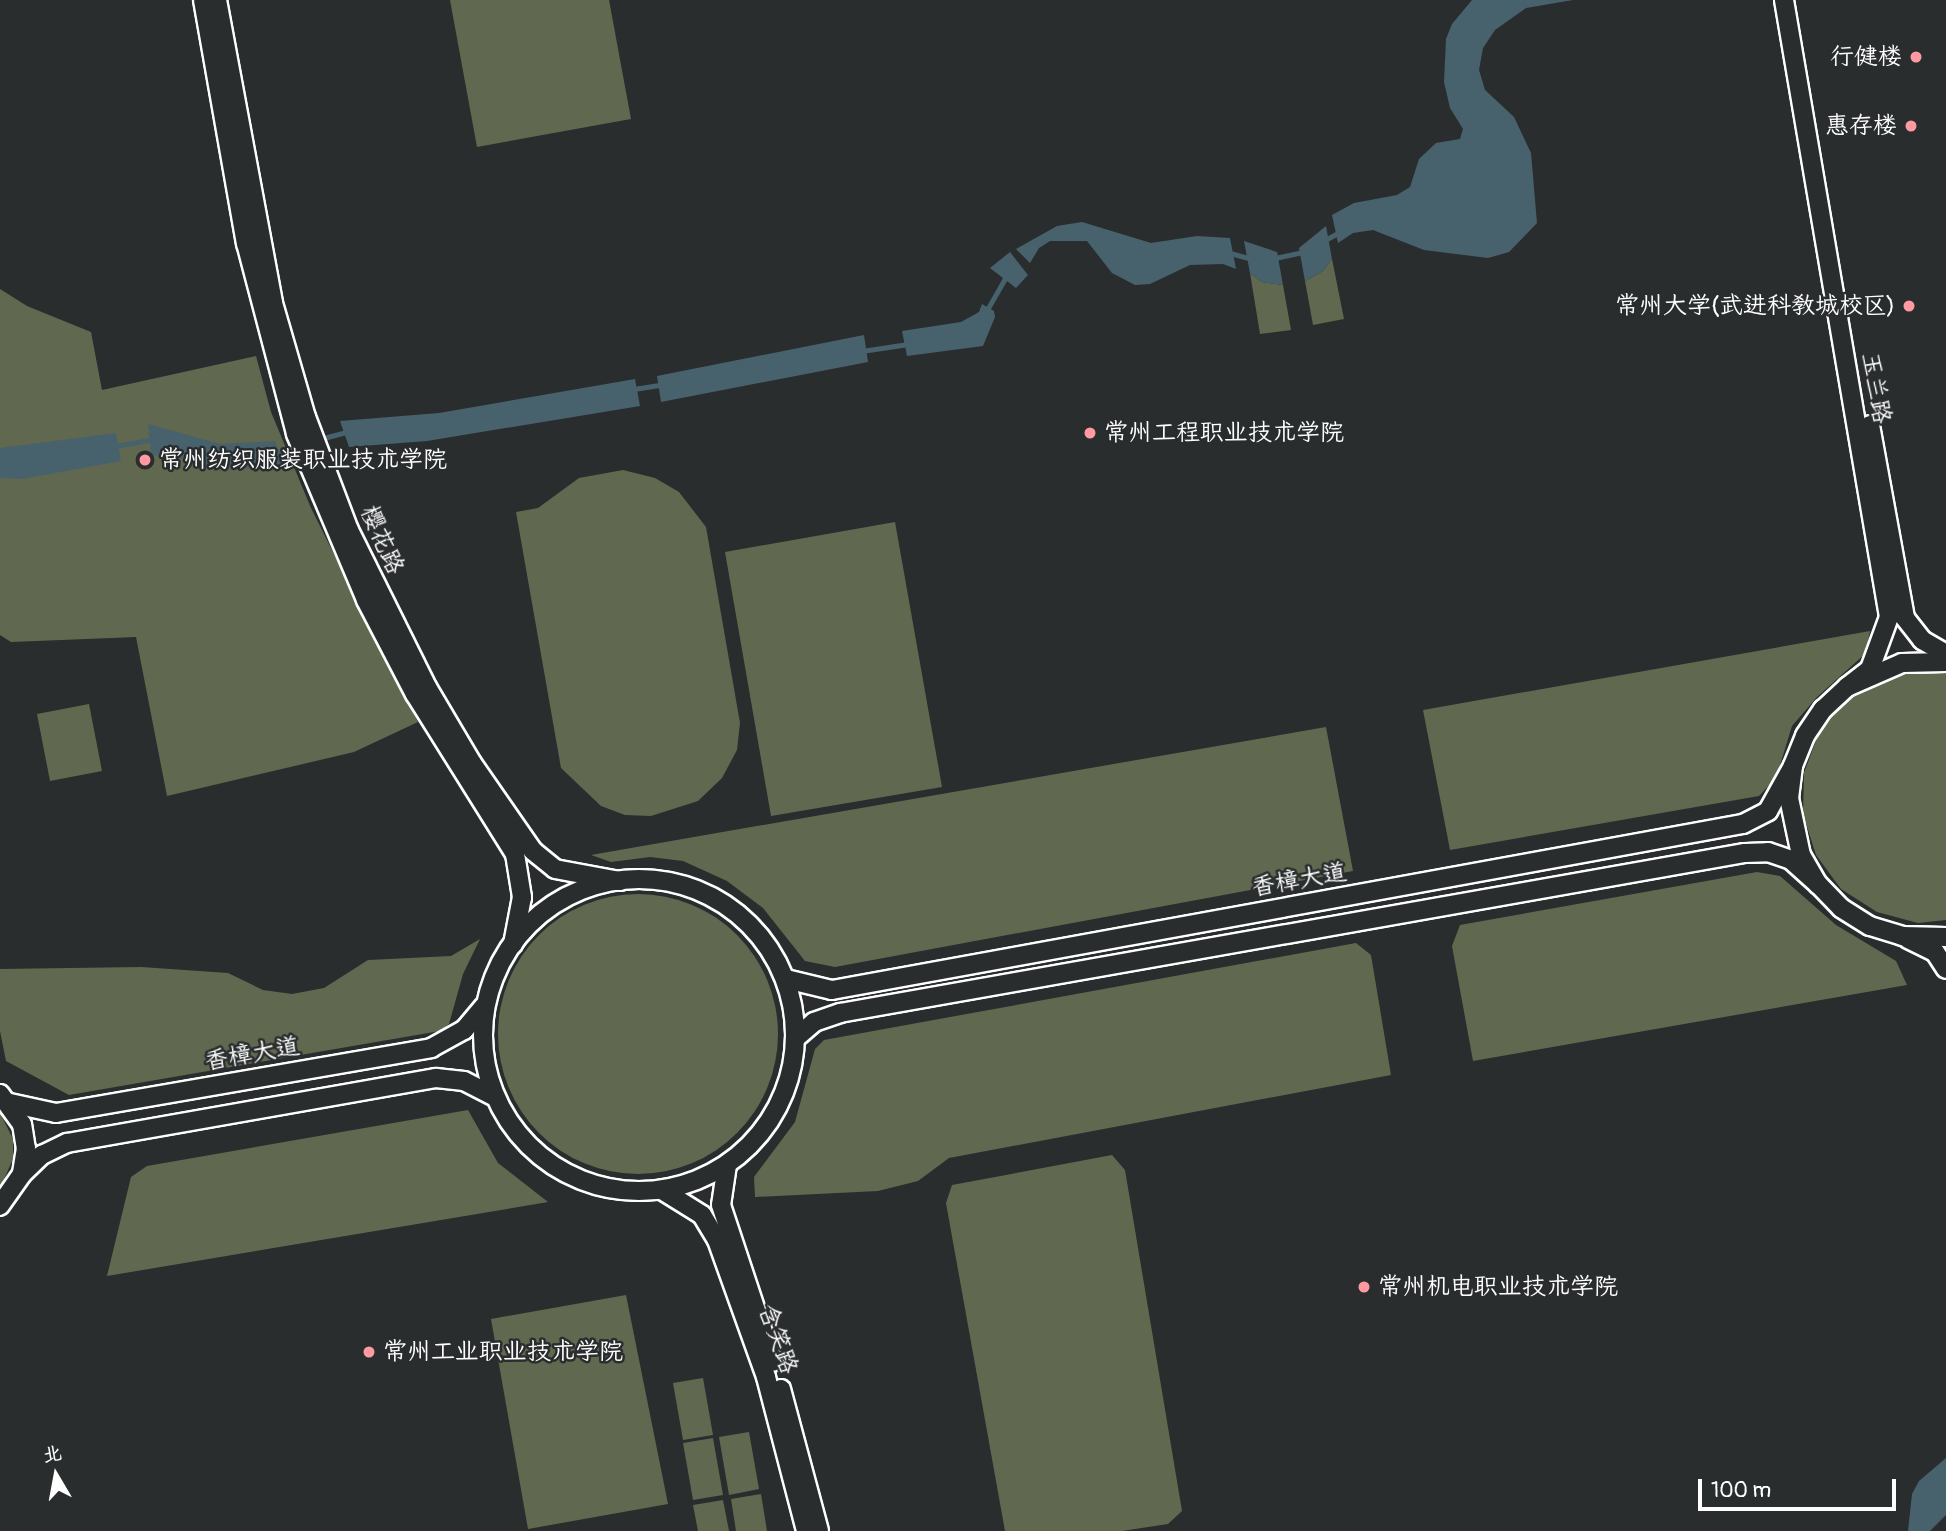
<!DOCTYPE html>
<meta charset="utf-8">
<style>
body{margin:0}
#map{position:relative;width:1946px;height:1531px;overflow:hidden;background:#2a2d2e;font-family:Pangolin,"LXGW WenKai TC",sans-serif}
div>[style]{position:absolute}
.green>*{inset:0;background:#60694f}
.round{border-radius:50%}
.water>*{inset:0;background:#48626d}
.stream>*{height:4.5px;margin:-2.25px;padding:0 2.25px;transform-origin:2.25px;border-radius:2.25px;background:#48626d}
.roads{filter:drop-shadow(2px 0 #fff) drop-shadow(-2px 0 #fff) drop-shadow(0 2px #fff) drop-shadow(0 -2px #fff)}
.minor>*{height:18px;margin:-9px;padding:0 9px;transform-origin:9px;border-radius:9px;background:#2a2d2e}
.minor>.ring{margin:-9px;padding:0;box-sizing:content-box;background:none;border:18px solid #2a2d2e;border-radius:50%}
.dots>*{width:19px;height:19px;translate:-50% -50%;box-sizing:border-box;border:4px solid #2a2d2e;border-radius:50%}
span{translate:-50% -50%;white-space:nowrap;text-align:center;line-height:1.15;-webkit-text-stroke:5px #2a2d2e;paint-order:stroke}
.poi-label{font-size:24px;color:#fff}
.right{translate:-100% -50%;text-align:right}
.left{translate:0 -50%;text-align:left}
.street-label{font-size:24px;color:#fff}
.north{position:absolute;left:21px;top:1440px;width:70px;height:70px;-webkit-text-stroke:5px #2a2d2e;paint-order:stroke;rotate:350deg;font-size:19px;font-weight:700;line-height:28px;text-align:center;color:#fff}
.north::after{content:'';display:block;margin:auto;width:24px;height:32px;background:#fff;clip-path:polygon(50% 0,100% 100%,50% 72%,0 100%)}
.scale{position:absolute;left:1698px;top:1479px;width:198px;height:32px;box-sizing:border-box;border:4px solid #fff;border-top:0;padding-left:9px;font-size:21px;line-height:24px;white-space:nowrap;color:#fff;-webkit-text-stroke:5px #2a2d2e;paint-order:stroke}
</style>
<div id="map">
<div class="green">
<div style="clip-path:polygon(450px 0,609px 0,631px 119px,477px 147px)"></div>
<div style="clip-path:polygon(1332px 259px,1344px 319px,1313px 325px,1305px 281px,1323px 271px)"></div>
<div style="clip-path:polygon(1250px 273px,1262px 282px,1283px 285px,1291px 330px,1260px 334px)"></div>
<div style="clip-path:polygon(0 289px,27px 306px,91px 332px,102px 390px,256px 356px,271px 412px,311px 508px,418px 722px,354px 752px,167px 796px,136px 637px,11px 642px,0 635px)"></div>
<div style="clip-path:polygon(623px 470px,655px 478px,679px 492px,706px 527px,740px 723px,737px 750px,722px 778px,698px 801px,651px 816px,625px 815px,601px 806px,561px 768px,516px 512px,538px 508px,579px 478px)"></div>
<div style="clip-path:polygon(895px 522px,942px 787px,771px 816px,725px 552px)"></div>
<div style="clip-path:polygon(1870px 631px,1866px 653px,1817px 697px,1792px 726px,1776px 778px,1759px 796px,1450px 850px,1423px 710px)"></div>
<div style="clip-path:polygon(1918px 670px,1946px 672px,1946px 920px,1918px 923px,1877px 912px,1841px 889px,1816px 855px,1803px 814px,1804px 773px,1818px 735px,1844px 702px,1878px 680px)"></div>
<div style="clip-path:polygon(89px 704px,102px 771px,50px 781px,37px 714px)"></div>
<div style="clip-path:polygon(1326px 727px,1353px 871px,835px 967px,805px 961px,763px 908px,727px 881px,683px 861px,650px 857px,611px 862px,591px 855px)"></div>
<div style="clip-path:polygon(1757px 872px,1780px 876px,1836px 925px,1896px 961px,1907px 985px,1473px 1061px,1452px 946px,1460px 925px)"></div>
<div class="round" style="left:498px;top:894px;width:280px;height:280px"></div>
<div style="clip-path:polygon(480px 939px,463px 974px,449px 1024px,440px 1031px,69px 1095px,6px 1061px,0 1031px,0 969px,141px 967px,228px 973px,263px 990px,292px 994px,324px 988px,368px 960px,451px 956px)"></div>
<div style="clip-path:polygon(1356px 943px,1371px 955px,1391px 1075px,949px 1158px,918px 1181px,878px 1191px,755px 1197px,754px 1177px,795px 1122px,815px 1049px,824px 1040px)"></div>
<div style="clip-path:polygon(468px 1110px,498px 1163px,548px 1202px,107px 1276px,131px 1177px,147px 1166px)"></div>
<div style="clip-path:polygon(0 1113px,13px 1139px,13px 1159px,0 1188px)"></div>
<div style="clip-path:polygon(1112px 1155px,1125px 1170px,1182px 1511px,1168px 1524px,1122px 1531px,1005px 1531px,946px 1203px,952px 1185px)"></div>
<div style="clip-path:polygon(626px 1295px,668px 1504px,528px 1529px,491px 1319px)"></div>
<div style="clip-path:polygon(703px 1378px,713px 1435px,683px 1440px,673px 1383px)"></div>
<div style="clip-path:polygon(749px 1432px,759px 1489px,729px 1495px,719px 1437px)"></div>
<div style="clip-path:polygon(713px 1438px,723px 1495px,693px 1500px,683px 1443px)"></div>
<div style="clip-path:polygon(761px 1494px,767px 1531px,736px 1531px,731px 1499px)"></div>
<div style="clip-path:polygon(723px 1500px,729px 1531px,698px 1531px,693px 1505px)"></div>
</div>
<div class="water">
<div style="clip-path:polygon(1472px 0,1573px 0,1526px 8px,1495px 30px,1483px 48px,1479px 70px,1485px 90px,1514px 117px,1531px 153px,1537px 223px,1509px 252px,1488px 258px,1424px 250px,1373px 230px,1353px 233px,1338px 243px,1332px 215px,1354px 203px,1397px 195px,1410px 187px,1419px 159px,1436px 143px,1460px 139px,1463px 129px,1450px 108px,1444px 82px,1446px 39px,1452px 24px)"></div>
<div style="clip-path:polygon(1082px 222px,1151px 243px,1197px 236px,1230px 238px,1236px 269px,1223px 264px,1190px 265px,1150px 284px,1135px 285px,1112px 273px,1087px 241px,1050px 241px,1039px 248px,1030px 263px,1016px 249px,1057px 226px)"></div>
<div style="clip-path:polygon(1326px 226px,1332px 259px,1323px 271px,1305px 281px,1299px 248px)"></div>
<div style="clip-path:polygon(1244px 241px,1277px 252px,1283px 285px,1262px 282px,1250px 273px)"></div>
<div style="clip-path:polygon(1010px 252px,1028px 275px,1016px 288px,990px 268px)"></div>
<div style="clip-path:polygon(982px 304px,994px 311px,995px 317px,983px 346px,907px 356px,902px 331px,961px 322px,979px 312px)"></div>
<div style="clip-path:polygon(864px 335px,868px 362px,661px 402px,657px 376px)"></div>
<div style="clip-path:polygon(635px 379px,640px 406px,427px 441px,349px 447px,340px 421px,439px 413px)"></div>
<div style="clip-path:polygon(148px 424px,221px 444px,275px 441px,284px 464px,233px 470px,198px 468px,172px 454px,151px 456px)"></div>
<div style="clip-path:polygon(116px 433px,121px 461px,22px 479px,0 478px,0 448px)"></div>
<div style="clip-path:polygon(1946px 1458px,1946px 1515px,1930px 1531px,1908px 1531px,1912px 1494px,1919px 1481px)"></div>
</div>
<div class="stream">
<div style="left:1323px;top:241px;width:19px;rotate:-28deg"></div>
<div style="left:1230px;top:253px;width:23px;rotate:15deg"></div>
<div style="left:1275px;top:258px;width:30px;rotate:-12deg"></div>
<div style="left:987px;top:310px;width:40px;rotate:-60.3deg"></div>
<div style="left:862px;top:351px;width:48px;rotate:-8.5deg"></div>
<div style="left:634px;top:389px;width:30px;rotate:-9deg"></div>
<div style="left:320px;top:439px;width:30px;rotate:-15deg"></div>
<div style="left:115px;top:446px;width:41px;rotate:-9.9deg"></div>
<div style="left:274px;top:454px;width:23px;rotate:-15deg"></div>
</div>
<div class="roads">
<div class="minor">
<div style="left:203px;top:0;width:247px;rotate:80deg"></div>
<div style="left:246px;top:243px;width:197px;rotate:75.3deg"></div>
<div style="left:296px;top:434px;width:180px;rotate:67.1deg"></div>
<div style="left:366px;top:600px;width:106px;rotate:62.5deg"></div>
<div style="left:415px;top:694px;width:189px;rotate:58deg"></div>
<div style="left:515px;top:854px;width:44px;rotate:80.8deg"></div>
<div style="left:522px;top:897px;width:48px;rotate:100.8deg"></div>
<div style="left:217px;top:0;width:308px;rotate:79.5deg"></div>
<div style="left:273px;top:303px;width:119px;rotate:73.9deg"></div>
<div style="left:306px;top:417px;width:121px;rotate:69.2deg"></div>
<div style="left:349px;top:530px;width:175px;rotate:63.6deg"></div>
<div style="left:427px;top:687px;width:88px;rotate:59.4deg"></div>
<div style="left:472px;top:763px;width:107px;rotate:55.3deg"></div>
<div style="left:533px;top:851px;width:28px;rotate:39deg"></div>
<div style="left:555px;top:869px;width:66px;rotate:10.5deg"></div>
<div style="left:1784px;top:0;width:626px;rotate:80.34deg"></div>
<div style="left:1889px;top:617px;width:55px;rotate:110.1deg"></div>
<div style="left:1870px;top:669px;width:29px;rotate:142deg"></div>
<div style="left:1870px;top:425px;width:196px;rotate:79.7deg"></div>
<div style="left:1905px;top:618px;width:28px;rotate:52deg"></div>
<div style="left:1922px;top:640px;width:28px;rotate:30deg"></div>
<div style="left:1946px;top:662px;width:44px;rotate:178.7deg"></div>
<div style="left:1902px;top:663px;width:60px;rotate:156.4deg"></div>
<div style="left:1847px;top:687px;width:33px;rotate:137deg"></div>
<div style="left:1823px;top:709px;width:32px;rotate:124deg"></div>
<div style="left:1805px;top:736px;width:32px;rotate:112deg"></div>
<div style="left:1793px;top:766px;width:32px;rotate:97deg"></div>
<div style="left:1789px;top:798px;width:58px;rotate:78.1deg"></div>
<div style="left:1801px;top:855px;width:34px;rotate:60deg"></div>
<div style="left:1818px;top:884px;width:33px;rotate:46deg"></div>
<div style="left:1841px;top:908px;width:34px;rotate:32deg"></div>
<div style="left:1870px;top:926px;width:34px;rotate:17deg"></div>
<div style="left:1902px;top:936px;width:44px;rotate:1.3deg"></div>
<div class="ring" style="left:483px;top:879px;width:294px;height:294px"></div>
<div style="left:1908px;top:939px;width:30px;rotate:26deg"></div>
<div style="left:1935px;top:952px;width:20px;rotate:57deg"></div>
<div style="left:786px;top:979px;width:47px;rotate:13.4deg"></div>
<div style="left:832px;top:990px;width:926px;rotate:-10.33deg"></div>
<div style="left:1743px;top:824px;width:28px;rotate:-27deg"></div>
<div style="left:1768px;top:811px;width:51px;rotate:-60.9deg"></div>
<div style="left:797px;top:1037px;width:23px;rotate:-41deg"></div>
<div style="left:814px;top:1022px;width:28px;rotate:-19deg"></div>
<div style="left:840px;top:1013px;width:919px;rotate:-10.03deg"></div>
<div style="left:1745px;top:853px;width:23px;rotate:-2deg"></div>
<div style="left:1768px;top:852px;width:24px;rotate:19deg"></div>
<div style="left:1791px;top:860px;width:36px;rotate:42deg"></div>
<div style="left:0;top:1094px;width:37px;rotate:54deg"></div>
<div style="left:22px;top:1124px;width:24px;rotate:81deg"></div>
<div style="left:26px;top:1148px;width:26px;rotate:99deg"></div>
<div style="left:22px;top:1174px;width:39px;rotate:125deg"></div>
<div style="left:10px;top:1103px;width:47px;rotate:12.3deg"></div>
<div style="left:56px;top:1113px;width:381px;rotate:-9.8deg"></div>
<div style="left:431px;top:1048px;width:38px;rotate:-29deg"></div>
<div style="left:464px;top:1030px;width:31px;rotate:-50deg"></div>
<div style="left:727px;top:1165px;width:40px;rotate:98.5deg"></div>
<div style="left:721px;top:1205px;width:165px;rotate:71.7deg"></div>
<div style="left:22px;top:1174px;width:28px;rotate:-44deg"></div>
<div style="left:42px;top:1155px;width:28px;rotate:-26deg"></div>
<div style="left:67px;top:1143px;width:375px;rotate:-10deg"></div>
<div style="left:436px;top:1078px;width:28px;rotate:6deg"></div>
<div style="left:464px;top:1081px;width:35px;rotate:27deg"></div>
<div style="left:662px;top:1190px;width:47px;rotate:32deg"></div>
<div style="left:702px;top:1215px;width:29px;rotate:59deg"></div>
<div style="left:717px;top:1240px;width:145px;rotate:70.3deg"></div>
<div style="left:766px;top:1377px;width:159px;rotate:75.4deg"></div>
<div style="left:781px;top:1389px;width:147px;rotate:75deg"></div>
</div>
</div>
<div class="dots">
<div style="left:1916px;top:57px;background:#ff9aa2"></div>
<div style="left:1911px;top:126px;background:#ff9aa2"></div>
<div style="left:1909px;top:306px;background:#ff9aa2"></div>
<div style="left:1090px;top:433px;background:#ff9aa2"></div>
<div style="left:145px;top:460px;background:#ff9aa2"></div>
<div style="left:1364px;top:1287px;background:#ff9aa2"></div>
<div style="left:369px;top:1352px;background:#ff9aa2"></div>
</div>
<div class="poi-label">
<span class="right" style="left:1902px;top:57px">行健楼</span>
<span class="right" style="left:1897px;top:126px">惠存楼</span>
<span class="right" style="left:1895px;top:306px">常州大学(武进科教城校区)</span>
<span class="left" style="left:1104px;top:433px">常州工程职业技术学院</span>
<span class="left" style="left:159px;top:460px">常州纺织服装职业技术学院</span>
<span class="left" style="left:1378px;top:1287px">常州机电职业技术学院</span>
<span class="left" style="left:383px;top:1352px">常州工业职业技术学院</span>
</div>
<div class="street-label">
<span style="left:1876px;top:388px;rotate:80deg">玉兰路</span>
<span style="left:382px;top:540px;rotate:66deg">樱花路</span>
<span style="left:1299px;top:880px;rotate:-10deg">香樟大道</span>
<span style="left:252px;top:1054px;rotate:-10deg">香樟大道</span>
<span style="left:778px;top:1339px;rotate:71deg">含笑路</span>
</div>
<div class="north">北</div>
<div class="scale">100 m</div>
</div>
